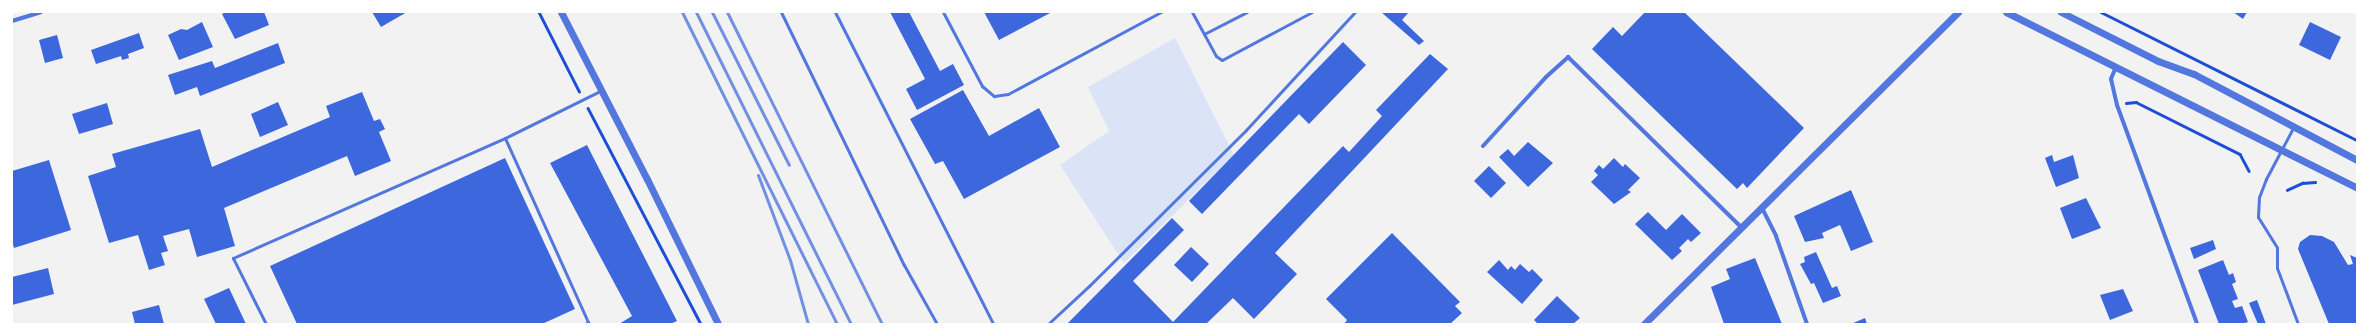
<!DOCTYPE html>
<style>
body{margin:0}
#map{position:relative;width:2369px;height:336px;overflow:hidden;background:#f2f2f2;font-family:"Alegreya Sans",sans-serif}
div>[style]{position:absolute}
.green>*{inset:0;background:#dbe4f7}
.building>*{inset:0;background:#3d67dc}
.path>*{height:2.5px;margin:-1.25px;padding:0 1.25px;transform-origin:1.25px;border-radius:1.25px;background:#1d4ed8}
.service>*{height:3px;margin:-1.5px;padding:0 1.5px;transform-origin:1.5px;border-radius:1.5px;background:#5277de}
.minor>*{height:4px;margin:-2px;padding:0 2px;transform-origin:2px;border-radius:2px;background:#5277de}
.tertiary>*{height:7px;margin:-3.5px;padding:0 3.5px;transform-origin:3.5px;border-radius:3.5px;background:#5277de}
.rail>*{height:3px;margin:-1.5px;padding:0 1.5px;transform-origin:1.5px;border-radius:1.5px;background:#7290e2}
span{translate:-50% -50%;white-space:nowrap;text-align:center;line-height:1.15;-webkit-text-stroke:3px #fff;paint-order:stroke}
.frame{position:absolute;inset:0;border:13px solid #fff;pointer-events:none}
</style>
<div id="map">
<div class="green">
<div style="clip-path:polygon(1175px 38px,1234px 155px,1124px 263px,1060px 165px,1109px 131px,1088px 87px)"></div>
</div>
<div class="building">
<div style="clip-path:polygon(226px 12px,264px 12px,269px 25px,235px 39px,222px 14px)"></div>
<div style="clip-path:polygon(372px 12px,407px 12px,381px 27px)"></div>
<div style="clip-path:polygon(890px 12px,909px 12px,940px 71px,953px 64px,964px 85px,917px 110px,906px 89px,925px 79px)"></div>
<div style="clip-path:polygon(984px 12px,1052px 12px,999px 40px)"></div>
<div style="clip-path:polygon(1381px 12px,1409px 12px,1402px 20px,1424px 41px,1419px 45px)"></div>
<div style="clip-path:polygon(1645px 12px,1684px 12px,1804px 128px,1747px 188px,1743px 183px,1737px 189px,1592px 49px,1613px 27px,1622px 36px)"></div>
<div style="clip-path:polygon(2233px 12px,2247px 12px,2243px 19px)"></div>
<div style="clip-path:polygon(202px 22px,213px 47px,179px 60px,168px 35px,181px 29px,187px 30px)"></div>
<div style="clip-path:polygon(2310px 22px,2341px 37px,2330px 60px,2299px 45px)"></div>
<div style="clip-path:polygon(139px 33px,144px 48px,128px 54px,129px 58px,122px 60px,121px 56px,96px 64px,91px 50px)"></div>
<div style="clip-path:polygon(57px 35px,63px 58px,45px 63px,39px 40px)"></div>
<div style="clip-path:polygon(1343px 42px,1366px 65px,1309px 124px,1299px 114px,1202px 214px,1189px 201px)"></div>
<div style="clip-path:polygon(278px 43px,285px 63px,200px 96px,197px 87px,175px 95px,168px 75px,212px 61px,215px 68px)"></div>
<div style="clip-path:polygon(1430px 54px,1448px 69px,1275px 253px,1297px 274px,1254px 319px,1233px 298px,1206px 324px,1067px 324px,1172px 218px,1184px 230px,1133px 281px,1173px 322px,1343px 146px,1349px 152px,1382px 116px,1376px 110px)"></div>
<div style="clip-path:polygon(963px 90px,989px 136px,1039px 108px,1060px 147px,964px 199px,943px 161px,935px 164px,910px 119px)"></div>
<div style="clip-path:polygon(362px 92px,374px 121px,380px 119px,385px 129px,379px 132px,391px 161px,355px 176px,347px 156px,224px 208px,235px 246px,197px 257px,189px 229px,163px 236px,168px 251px,161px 253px,165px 265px,149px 270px,138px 235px,109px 243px,88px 176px,116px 167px,112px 154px,200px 129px,212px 167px,330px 117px,326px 106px)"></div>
<div style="clip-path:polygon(278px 102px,288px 125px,260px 137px,251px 114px)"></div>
<div style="clip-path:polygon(107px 103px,113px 124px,79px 134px,72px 114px)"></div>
<div style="clip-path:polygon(1528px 142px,1553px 163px,1528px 187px,1499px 157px,1508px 149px,1514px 156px)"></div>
<div style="clip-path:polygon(587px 145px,677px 321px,670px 324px,619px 324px,632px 316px,550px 163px)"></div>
<div style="clip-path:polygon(2052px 155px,2054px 162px,2073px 155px,2079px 178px,2056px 187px,2045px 158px)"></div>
<div style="clip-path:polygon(505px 158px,575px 309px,542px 324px,297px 324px,270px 266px)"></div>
<div style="clip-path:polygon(1614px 158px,1623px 167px,1625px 164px,1640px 178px,1628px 190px,1631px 192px,1614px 204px,1591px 182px,1598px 175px,1594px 171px,1599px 165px,1603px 169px)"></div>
<div style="clip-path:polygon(49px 160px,71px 230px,14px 248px,12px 241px,12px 171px)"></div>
<div style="clip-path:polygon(1489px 166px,1506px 183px,1491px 198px,1474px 181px)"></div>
<div style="clip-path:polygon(1851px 190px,1873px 242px,1851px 251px,1840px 225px,1822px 233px,1824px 238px,1805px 242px,1794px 216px)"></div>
<div style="clip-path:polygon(2086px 198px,2101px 228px,2072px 239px,2060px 208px)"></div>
<div style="clip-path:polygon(1648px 212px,1666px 230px,1682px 214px,1701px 233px,1691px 242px,1688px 239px,1679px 248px,1682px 251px,1672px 260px,1635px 224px)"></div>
<div style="clip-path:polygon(1392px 233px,1460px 302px,1455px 306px,1462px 313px,1450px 324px,1344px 324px,1347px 320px,1326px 299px)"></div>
<div style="clip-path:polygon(2310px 235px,2322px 236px,2334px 242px,2348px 265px,2353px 264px,2350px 255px,2357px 258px,2357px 324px,2329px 324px,2298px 249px,2300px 242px)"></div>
<div style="clip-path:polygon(2213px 240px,2216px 249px,2194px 259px,2190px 248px)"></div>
<div style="clip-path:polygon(1191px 247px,1209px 264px,1192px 282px,1174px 265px)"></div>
<div style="clip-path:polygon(1816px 252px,1832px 288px,1837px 286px,1841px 296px,1823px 303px,1814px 283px,1811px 284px,1800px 264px,1805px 262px,1804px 257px)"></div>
<div style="clip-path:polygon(1755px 258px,1782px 324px,1724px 324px,1711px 287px,1730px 279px,1726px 269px)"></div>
<div style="clip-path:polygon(1499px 260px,1508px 270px,1511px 266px,1515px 270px,1520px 264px,1529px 272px,1532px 269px,1543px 280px,1522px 304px,1487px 272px)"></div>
<div style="clip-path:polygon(2223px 260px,2229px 275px,2233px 273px,2236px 282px,2232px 284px,2238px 299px,2232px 301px,2235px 308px,2242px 306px,2248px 322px,2242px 324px,2219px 324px,2198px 270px)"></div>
<div style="clip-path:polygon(48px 268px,54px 294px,12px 305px,12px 277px)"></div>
<div style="clip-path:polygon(229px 288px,246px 324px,216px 324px,204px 299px)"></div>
<div style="clip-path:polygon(2123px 289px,2133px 311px,2110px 320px,2100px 295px)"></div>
<div style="clip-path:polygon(1557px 296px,1580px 318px,1573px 324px,1538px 324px,1534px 320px)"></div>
<div style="clip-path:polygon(2257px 300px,2266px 324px,2258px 324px,2249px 303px)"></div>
<div style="clip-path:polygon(159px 305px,164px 324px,135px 324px,132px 312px)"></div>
<div style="clip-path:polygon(1865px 318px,1867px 324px,1851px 324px)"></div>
</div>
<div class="path">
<div style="left:539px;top:12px;width:89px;rotate:63.1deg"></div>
<div style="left:2101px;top:12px;width:286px;rotate:26.6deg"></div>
<div style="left:2126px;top:103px;width:10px;rotate:-6deg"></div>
<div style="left:2136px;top:102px;width:116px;rotate:26.6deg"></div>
<div style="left:2240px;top:154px;width:19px;rotate:62deg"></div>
<div style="left:588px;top:108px;width:244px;rotate:62.4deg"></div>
<div style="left:2287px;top:190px;width:17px;rotate:-25deg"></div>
<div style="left:2302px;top:183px;width:13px;rotate:-4deg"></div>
</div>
<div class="service">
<div style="left:781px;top:12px;width:281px;rotate:64.1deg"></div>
<div style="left:904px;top:265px;width:68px;rotate:60.8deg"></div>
<div style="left:835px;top:12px;width:350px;rotate:63.1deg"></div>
<div style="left:943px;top:12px;width:84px;rotate:62.2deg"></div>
<div style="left:982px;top:86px;width:16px;rotate:40deg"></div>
<div style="left:994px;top:96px;width:14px;rotate:-8deg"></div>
<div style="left:1008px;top:94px;width:174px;rotate:-28.2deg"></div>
<div style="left:1192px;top:12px;width:50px;rotate:61.4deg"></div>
<div style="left:1216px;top:56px;width:7px;rotate:34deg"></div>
<div style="left:1222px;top:60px;width:102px;rotate:-28.1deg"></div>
<div style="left:1204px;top:34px;width:48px;rotate:-27.1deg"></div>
<div style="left:2293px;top:128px;width:58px;rotate:117.9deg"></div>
<div style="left:2266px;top:179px;width:19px;rotate:111deg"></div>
<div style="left:2259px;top:197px;width:20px;rotate:93deg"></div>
<div style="left:2258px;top:217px;width:36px;rotate:58deg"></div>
<div style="left:2277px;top:248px;width:20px;rotate:90deg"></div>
<div style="left:2277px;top:268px;width:60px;rotate:69.4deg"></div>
<div style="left:266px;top:324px;width:74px;rotate:-116.6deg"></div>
<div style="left:233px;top:258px;width:297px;rotate:-23.8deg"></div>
<div style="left:585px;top:324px;width:4px;rotate:-34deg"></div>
<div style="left:588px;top:322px;width:202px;rotate:-114.3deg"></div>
<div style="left:505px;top:138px;width:108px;rotate:-26.3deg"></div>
<div style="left:1048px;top:324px;width:56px;rotate:-42.8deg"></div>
<div style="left:1089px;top:286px;width:221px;rotate:-44.8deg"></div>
<div style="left:1246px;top:130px;width:161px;rotate:-47.3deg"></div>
</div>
<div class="minor">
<div style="left:12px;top:21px;width:30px;rotate:-17deg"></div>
<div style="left:2116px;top:67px;width:13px;rotate:113deg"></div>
<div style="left:2111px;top:79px;width:27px;rotate:77deg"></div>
<div style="left:2117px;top:105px;width:233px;rotate:69.9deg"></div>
<div style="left:1483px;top:146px;width:93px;rotate:-47.6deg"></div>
<div style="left:1546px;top:77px;width:30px;rotate:-42deg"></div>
<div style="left:1568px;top:57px;width:244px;rotate:44.5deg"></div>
<div style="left:1762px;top:208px;width:31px;rotate:63deg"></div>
<div style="left:1776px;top:236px;width:93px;rotate:70.6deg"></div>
</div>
<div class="tertiary">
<div style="left:561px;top:12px;width:188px;rotate:62.8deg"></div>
<div style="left:647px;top:179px;width:161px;rotate:63.9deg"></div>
<div style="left:2006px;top:12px;width:393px;rotate:26.6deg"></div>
<div style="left:2061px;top:12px;width:109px;rotate:26.8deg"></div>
<div style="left:2158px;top:61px;width:38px;rotate:20deg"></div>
<div style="left:2194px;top:74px;width:184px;rotate:27.8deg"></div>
<div style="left:1644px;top:324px;width:443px;rotate:-44.8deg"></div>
</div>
<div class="rail">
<div style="left:682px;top:12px;width:348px;rotate:63.6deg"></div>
<div style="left:696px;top:12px;width:348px;rotate:63.6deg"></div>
<div style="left:712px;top:12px;width:171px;rotate:63.3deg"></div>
<div style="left:727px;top:12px;width:348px;rotate:63.6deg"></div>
<div style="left:758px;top:175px;width:91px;rotate:69.4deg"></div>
<div style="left:790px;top:260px;width:66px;rotate:74.3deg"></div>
</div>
<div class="frame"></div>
</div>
